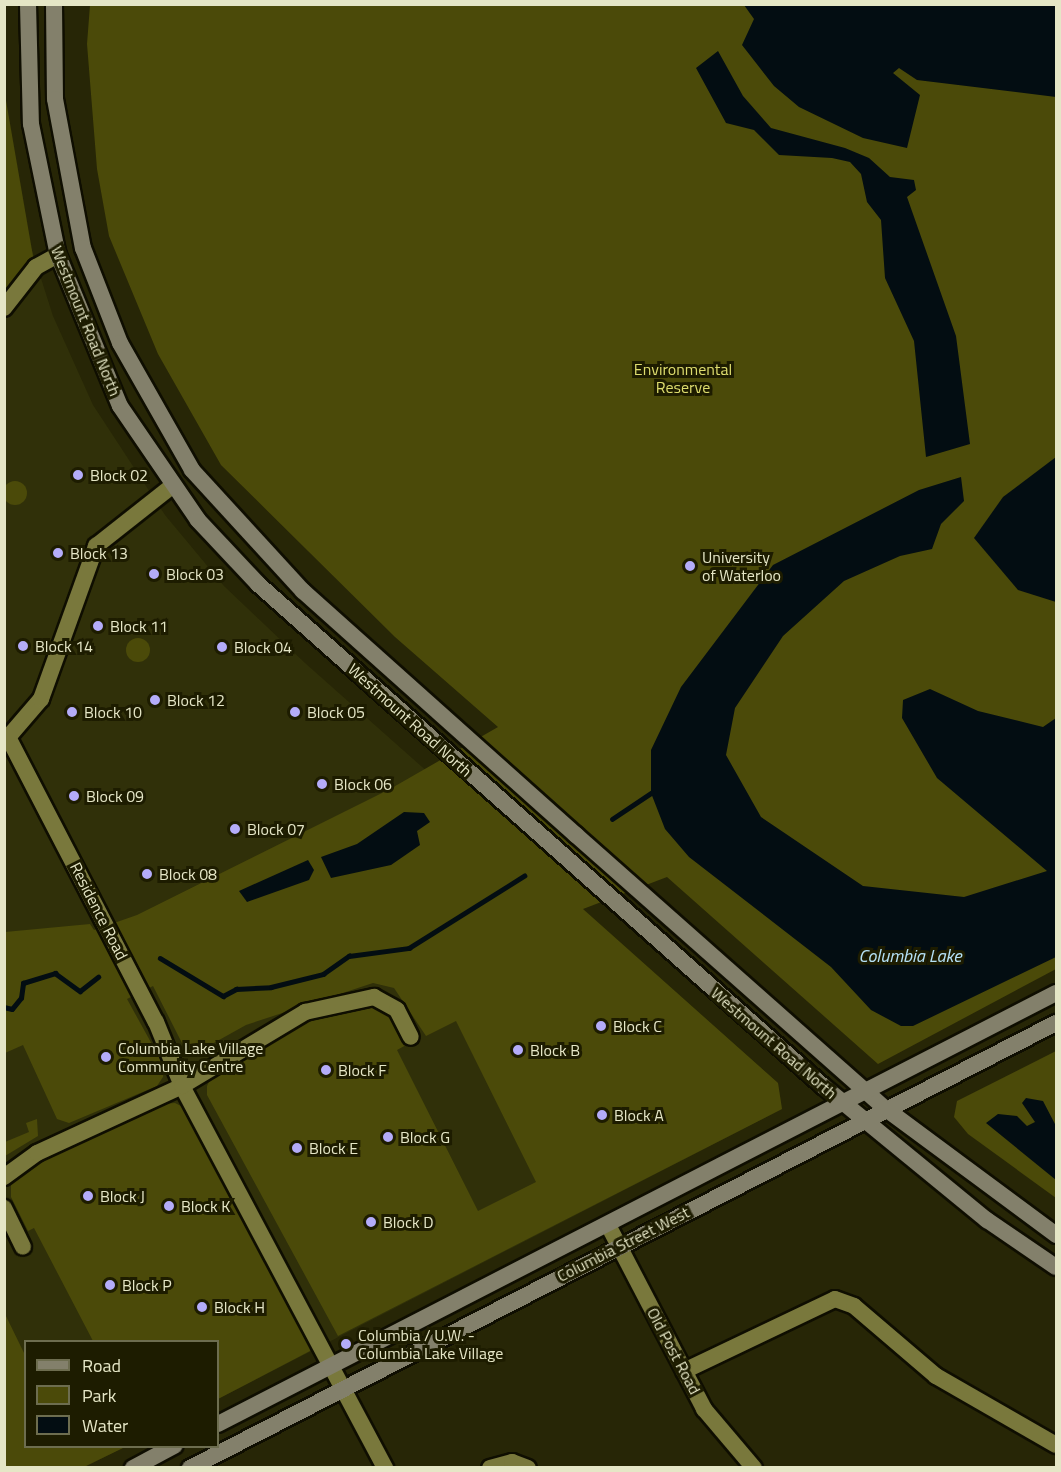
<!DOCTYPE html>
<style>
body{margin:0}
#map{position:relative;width:1061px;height:1472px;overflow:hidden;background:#272606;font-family:"Titillium Web",sans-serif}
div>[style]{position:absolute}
.built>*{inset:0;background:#303009}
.green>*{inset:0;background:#4b4a09}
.round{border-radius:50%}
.water>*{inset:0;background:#030d12}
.stream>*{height:4.5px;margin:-2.25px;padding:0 2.25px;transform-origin:2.25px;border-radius:2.25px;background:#030d12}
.roads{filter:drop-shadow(2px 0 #0f0e01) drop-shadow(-2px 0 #0f0e01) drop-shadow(0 2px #0f0e01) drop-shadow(0 -2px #0f0e01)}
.minor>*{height:16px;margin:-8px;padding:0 8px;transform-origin:8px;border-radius:8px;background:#79783c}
.secondary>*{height:16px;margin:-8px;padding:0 8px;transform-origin:8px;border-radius:8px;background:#83806b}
.dots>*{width:16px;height:16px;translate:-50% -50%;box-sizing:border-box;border:3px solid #1d1c00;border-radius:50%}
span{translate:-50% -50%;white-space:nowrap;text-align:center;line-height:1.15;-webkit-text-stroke:6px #1d1c00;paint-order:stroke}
.street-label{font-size:16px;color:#e5e6c6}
.park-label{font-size:16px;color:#dedd6e}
.poi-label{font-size:16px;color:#e5e6c6}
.left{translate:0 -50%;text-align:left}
.water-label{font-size:18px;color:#b5e1f6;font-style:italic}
.frame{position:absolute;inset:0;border:6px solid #e5e6c6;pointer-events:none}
.legend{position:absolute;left:24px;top:1340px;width:195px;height:108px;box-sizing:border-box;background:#1d1c00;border:2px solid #6d6d4f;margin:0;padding:8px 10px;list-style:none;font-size:18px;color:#e5e6c6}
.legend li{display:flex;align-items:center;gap:12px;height:30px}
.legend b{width:30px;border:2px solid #6d6d4f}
</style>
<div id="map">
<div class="built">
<div style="clip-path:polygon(4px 89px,24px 225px,53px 316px,93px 405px,165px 515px,224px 586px,305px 663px,778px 1083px,782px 1109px,218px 1399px,218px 1342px,26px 1342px,26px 1446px,125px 1447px,84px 1467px,5px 1467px)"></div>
</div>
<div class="green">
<div style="clip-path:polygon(90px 5px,1056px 5px,1056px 969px,878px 1064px,667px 877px,583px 909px,778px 1083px,782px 1109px,338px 1336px,207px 1095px,207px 1086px,212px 1075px,305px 1020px,367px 1001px,390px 1012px,408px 1044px,397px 1050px,478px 1211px,536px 1182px,456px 1021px,426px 1036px,394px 988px,373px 983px,246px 1025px,194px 1054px,184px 1047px,153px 986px,127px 999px,164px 1066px,163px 1077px,157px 1086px,69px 1123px,57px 1119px,23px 1045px,5px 1053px,5px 932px,90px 924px,94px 930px,137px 915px,390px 789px,498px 727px,395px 637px,221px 465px,158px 354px,109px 236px,97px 169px,87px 44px)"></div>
<div style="clip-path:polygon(4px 89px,34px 262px,4px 298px)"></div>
<div class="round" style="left:3px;top:481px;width:24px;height:24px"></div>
<div class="round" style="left:126px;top:638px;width:24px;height:24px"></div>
<div style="clip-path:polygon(1056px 1051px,1056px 1198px,968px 1134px,954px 1117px,957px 1101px)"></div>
<div style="clip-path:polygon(175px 1103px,185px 1108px,309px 1342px,310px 1351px,218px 1399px,218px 1342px,93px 1341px,34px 1228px,28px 1231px,11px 1197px,11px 1180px,22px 1168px,161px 1104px)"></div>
<div style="clip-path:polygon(37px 1119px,38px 1136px,5px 1156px,5px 1142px,29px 1132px,26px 1123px)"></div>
<div style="clip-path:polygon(5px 1314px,25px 1355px,26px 1446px,125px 1447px,84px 1467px,5px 1467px)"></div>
</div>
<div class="water">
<div style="clip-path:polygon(744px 5px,1056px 5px,1056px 97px,917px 80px,899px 68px,893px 73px,920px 95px,907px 148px,863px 138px,799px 107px,774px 86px,742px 45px,754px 19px)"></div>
<div style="clip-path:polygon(718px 51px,743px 96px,771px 128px,845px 148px,869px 158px,890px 177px,914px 180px,916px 190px,907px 197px,956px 336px,970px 444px,926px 457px,914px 341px,885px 278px,881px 220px,867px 202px,861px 174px,850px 162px,832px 158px,779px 155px,754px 130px,726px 123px,696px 68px)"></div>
<div style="clip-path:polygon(1056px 457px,1056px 602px,1018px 590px,974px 538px,1003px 497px)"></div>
<div style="clip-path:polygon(961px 477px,964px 501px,941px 524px,932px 549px,900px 556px,844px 581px,783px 636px,735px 708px,726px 755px,761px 817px,863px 886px,964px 897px,1047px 871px,937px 778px,902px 718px,903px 700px,930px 689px,978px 711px,1043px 727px,1056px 718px,1056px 957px,913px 1026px,901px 1026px,871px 1010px,831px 967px,689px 857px,665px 829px,651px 793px,651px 750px,681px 687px,773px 565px,919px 490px)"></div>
<div style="clip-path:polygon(404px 812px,424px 813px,430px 822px,417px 831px,420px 845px,391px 865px,331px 878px,321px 857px,357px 844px)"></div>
<div style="clip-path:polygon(308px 860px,314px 870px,309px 880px,247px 902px,239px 891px)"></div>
<div style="clip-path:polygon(1026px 1098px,1043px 1101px,1056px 1126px,1056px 1180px,986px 1123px,998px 1114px,1017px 1116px,1027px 1126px,1035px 1122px,1022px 1103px)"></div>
</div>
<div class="stream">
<div style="left:612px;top:819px;width:47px;rotate:-33.7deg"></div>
<div style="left:160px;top:958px;width:74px;rotate:31.1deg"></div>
<div style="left:223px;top:996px;width:15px;rotate:-28deg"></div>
<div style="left:236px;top:989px;width:35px;rotate:-3deg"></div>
<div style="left:271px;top:987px;width:54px;rotate:-14deg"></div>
<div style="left:323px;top:974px;width:32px;rotate:-35deg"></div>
<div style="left:349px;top:956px;width:61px;rotate:-7.6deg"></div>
<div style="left:409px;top:948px;width:136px;rotate:-32.1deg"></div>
<div style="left:4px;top:1007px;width:8px;rotate:14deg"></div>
<div style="left:12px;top:1009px;width:14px;rotate:-51deg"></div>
<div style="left:21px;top:998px;width:15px;rotate:-82deg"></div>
<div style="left:23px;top:983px;width:34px;rotate:-17deg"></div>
<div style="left:55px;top:973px;width:31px;rotate:36deg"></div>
<div style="left:80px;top:991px;width:23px;rotate:-38deg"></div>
</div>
<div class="roads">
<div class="minor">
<div style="left:4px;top:308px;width:52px;rotate:-52deg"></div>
<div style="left:36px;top:267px;width:25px;rotate:-29deg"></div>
<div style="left:9px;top:739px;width:319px;rotate:62.6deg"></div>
<div style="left:156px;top:1022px;width:69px;rotate:67.9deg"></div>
<div style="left:182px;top:1086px;width:433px;rotate:62deg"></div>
<div style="left:4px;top:742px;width:57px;rotate:-49.3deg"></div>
<div style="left:41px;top:699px;width:163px;rotate:-70.2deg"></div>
<div style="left:96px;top:546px;width:97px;rotate:-38.3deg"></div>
<div style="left:4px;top:1177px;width:41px;rotate:-36deg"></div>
<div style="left:37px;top:1153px;width:160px;rotate:-24.8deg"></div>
<div style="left:182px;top:1086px;width:144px;rotate:-31deg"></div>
<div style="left:305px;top:1012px;width:71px;rotate:-12.3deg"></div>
<div style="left:374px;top:997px;width:26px;rotate:29deg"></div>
<div style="left:397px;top:1010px;width:30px;rotate:63deg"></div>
<div style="left:4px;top:1208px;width:43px;rotate:64deg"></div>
<div style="left:608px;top:1225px;width:208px;rotate:62.4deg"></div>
<div style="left:704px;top:1409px;width:77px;rotate:49.7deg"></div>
<div style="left:684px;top:1371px;width:167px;rotate:-25.5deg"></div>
<div style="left:835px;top:1299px;width:20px;rotate:20deg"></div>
<div style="left:854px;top:1306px;width:108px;rotate:40.5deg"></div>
<div style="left:936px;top:1376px;width:138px;rotate:29.9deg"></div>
<div style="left:490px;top:1468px;width:23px;rotate:-15deg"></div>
<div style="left:512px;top:1462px;width:17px;rotate:21deg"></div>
</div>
<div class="secondary">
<div style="left:28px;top:4px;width:120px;rotate:88.6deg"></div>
<div style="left:31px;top:124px;width:134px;rotate:78.4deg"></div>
<div style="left:58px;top:255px;width:163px;rotate:67.7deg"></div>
<div style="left:120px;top:406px;width:138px;rotate:55.6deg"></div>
<div style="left:198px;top:520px;width:88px;rotate:46.8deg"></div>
<div style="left:258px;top:584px;width:756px;rotate:41.62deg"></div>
<div style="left:823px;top:1086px;width:212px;rotate:39.3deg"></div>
<div style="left:987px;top:1220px;width:83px;rotate:34.3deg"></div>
<div style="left:54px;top:4px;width:95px;rotate:89.4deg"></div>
<div style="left:55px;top:99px;width:152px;rotate:79.4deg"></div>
<div style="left:83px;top:248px;width:102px;rotate:68.7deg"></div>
<div style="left:120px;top:343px;width:146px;rotate:60.4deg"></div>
<div style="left:192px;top:470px;width:164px;rotate:47.5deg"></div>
<div style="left:303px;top:591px;width:366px;rotate:41.8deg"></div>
<div style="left:576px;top:835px;width:414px;rotate:41.5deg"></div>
<div style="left:886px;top:1109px;width:212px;rotate:36.5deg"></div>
<div style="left:218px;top:1424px;width:942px;rotate:-27.22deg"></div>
<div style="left:133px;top:1468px;width:47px;rotate:-28.2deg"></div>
<div style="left:190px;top:1468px;width:974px;rotate:-27.2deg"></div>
</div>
</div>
<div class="dots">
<div style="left:78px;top:475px;background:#b4acf9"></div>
<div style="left:58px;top:553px;background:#b4acf9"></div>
<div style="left:690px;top:566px;background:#b4acf9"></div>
<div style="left:154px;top:574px;background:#b4acf9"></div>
<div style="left:98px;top:626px;background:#b4acf9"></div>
<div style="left:23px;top:646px;background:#b4acf9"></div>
<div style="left:222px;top:647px;background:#b4acf9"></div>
<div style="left:155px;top:700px;background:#b4acf9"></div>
<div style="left:72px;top:712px;background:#b4acf9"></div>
<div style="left:295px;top:712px;background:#b4acf9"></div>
<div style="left:322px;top:784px;background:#b4acf9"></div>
<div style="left:74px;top:796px;background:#b4acf9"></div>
<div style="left:235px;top:829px;background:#b4acf9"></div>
<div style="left:147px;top:874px;background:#b4acf9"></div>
<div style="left:601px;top:1026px;background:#b4acf9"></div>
<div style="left:518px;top:1050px;background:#b4acf9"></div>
<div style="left:106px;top:1057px;background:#b4acf9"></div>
<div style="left:326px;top:1070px;background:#b4acf9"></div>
<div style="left:602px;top:1115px;background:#b4acf9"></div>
<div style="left:388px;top:1137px;background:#b4acf9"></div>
<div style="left:297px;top:1148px;background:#b4acf9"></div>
<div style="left:88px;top:1196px;background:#b4acf9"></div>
<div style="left:169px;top:1206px;background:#b4acf9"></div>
<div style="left:371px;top:1222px;background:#b4acf9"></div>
<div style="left:110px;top:1285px;background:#b4acf9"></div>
<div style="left:202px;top:1307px;background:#b4acf9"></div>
<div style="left:346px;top:1344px;background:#b4acf9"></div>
</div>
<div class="street-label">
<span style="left:86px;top:321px;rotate:68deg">Westmount Road North</span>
<span style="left:410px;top:720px;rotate:42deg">Westmount Road North</span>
<span style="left:99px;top:911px;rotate:63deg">Residence Road</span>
<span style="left:774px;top:1043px;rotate:41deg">Westmount Road North</span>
<span style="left:623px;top:1244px;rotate:-27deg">Columbia Street West</span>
<span style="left:674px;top:1351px;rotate:62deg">Old Post Road</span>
</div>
<div class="park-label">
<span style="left:683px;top:378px">Environmental<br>Reserve</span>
</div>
<div class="poi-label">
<span class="left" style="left:90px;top:475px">Block 02</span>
<span class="left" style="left:70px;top:553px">Block 13</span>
<span class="left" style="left:702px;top:566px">University<br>of Waterloo</span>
<span class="left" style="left:166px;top:574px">Block 03</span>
<span class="left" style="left:110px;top:626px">Block 11</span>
<span class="left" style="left:35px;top:646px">Block 14</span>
<span class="left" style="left:234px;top:647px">Block 04</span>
<span class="left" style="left:167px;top:700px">Block 12</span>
<span class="left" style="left:84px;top:712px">Block 10</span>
<span class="left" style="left:307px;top:712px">Block 05</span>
<span class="left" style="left:334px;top:784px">Block 06</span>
<span class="left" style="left:86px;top:796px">Block 09</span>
<span class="left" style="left:247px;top:829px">Block 07</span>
<span class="left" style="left:159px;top:874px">Block 08</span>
<span class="left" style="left:613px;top:1026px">Block C</span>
<span class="left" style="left:118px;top:1057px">Columbia Lake Village<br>Community Centre</span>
<span class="left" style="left:530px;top:1050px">Block B</span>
<span class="left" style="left:338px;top:1070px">Block F</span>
<span class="left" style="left:614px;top:1115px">Block A</span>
<span class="left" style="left:400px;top:1137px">Block G</span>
<span class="left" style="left:309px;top:1148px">Block E</span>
<span class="left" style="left:100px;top:1196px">Block J</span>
<span class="left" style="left:181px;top:1206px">Block K</span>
<span class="left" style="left:383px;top:1222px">Block D</span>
<span class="left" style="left:122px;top:1285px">Block P</span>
<span class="left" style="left:214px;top:1307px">Block H</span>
<span class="left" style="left:358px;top:1344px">Columbia / U.W. -<br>Columbia Lake Village</span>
</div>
<div class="water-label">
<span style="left:910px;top:956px">Columbia Lake</span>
</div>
<div class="frame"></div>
<ul class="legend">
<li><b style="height:8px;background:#83806b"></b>Road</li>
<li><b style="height:16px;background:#4b4a09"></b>Park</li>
<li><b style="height:16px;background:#030d12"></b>Water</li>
</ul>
</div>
